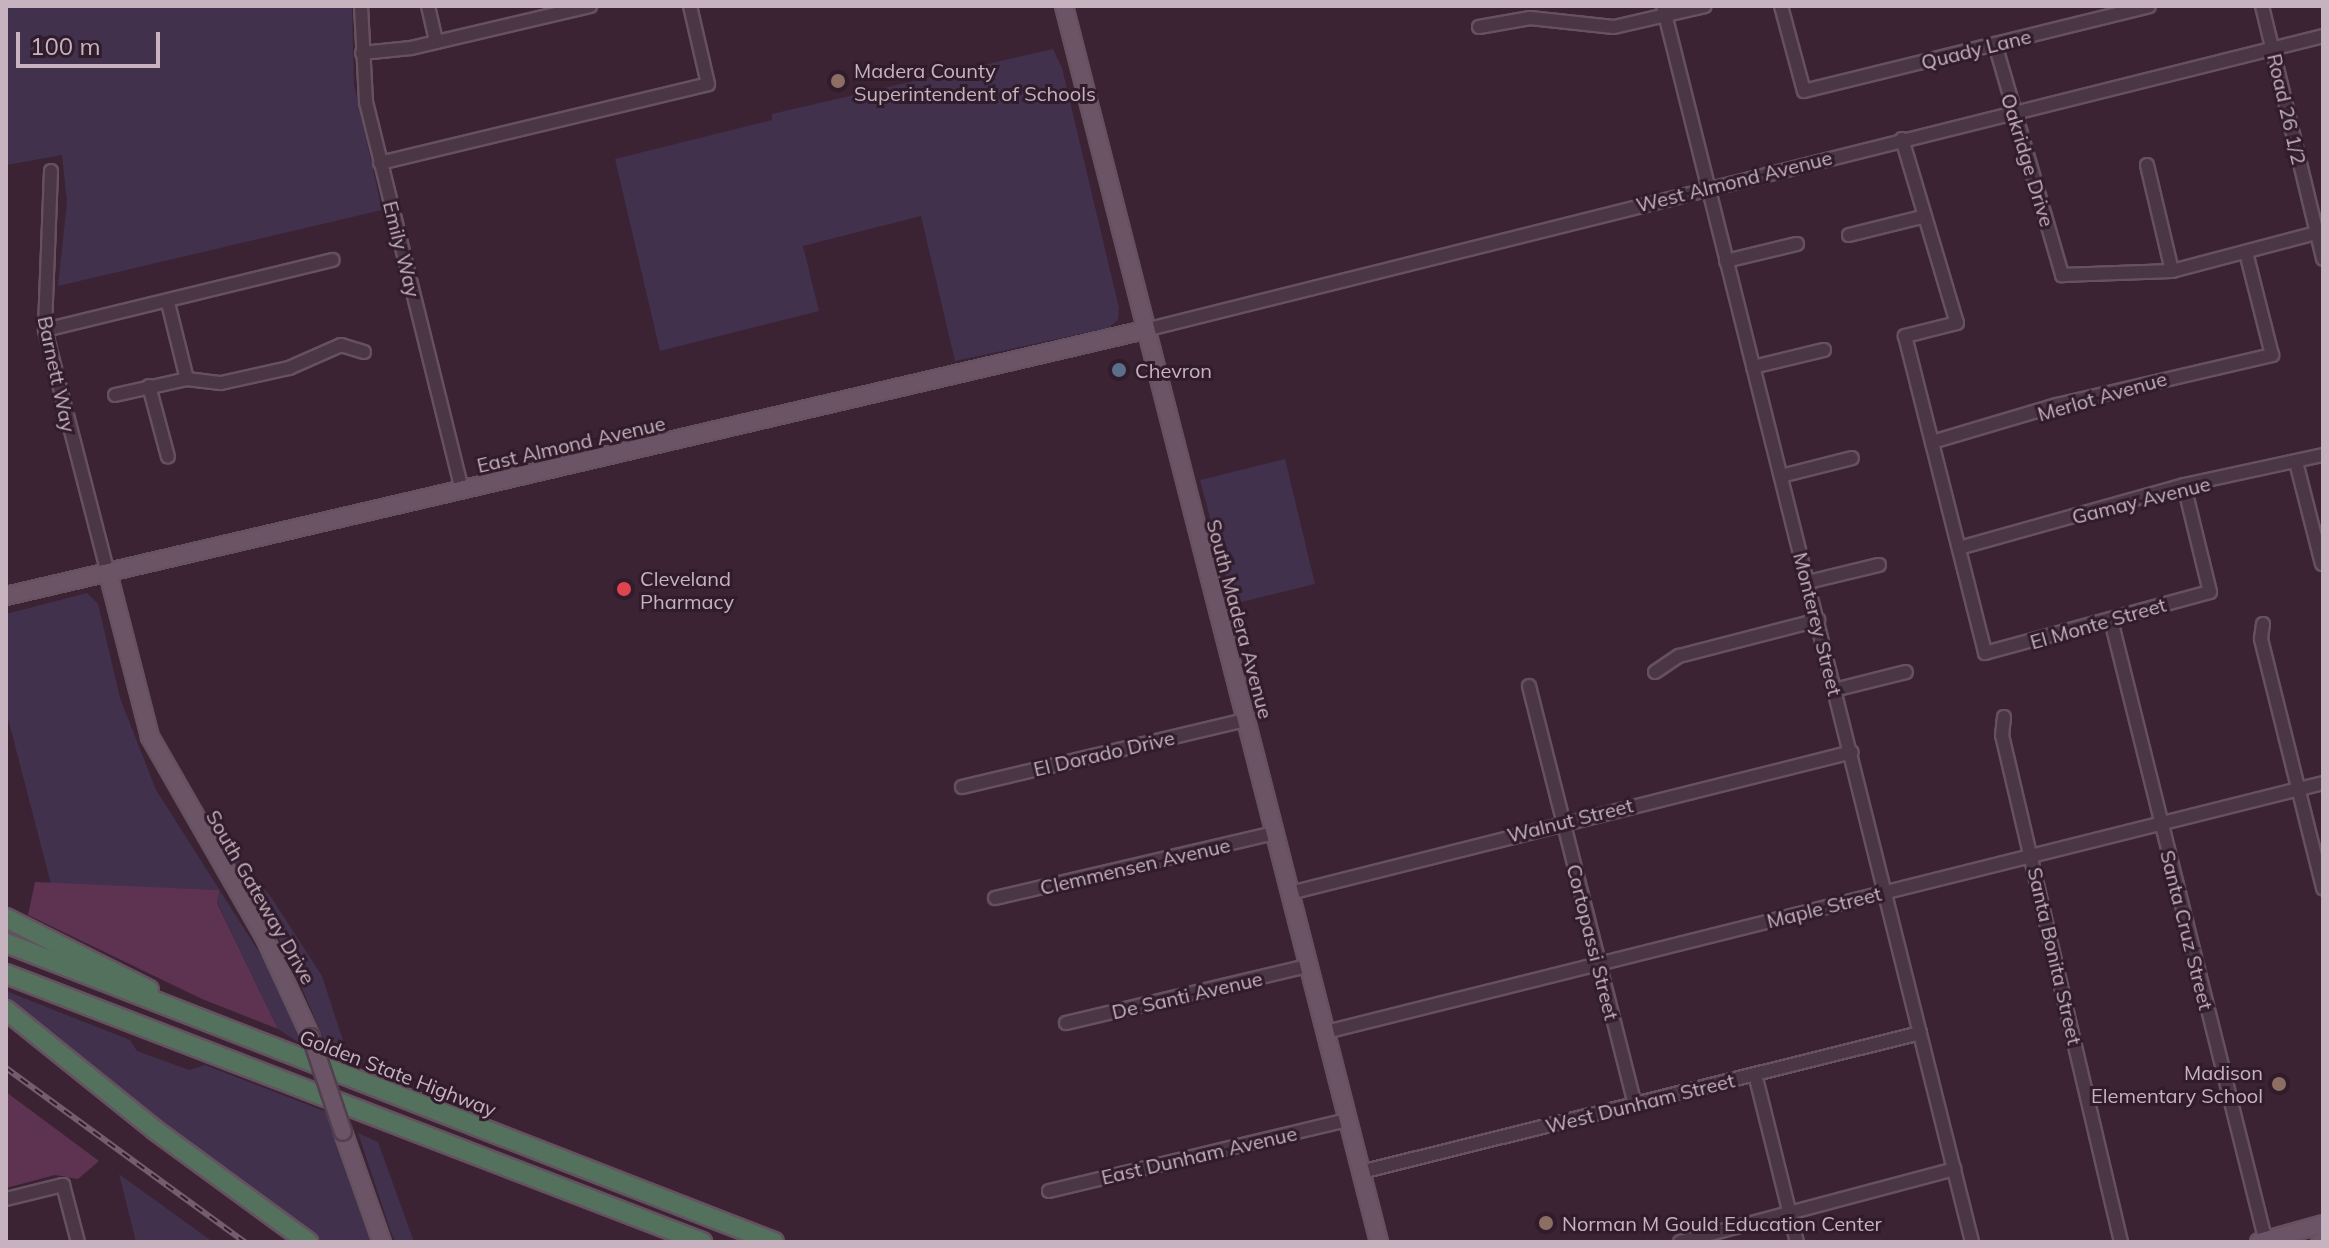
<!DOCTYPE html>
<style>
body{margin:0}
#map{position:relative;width:2329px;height:1248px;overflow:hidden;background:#3b2334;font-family:Mulish,sans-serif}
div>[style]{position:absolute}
.green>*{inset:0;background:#41314d}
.water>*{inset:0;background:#5d3351}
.roads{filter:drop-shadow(2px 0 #665160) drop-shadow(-2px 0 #665160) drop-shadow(0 2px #665160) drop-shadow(0 -2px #665160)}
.minor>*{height:12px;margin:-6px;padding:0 6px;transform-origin:6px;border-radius:6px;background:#4b3645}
.major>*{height:16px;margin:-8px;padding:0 8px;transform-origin:8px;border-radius:8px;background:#6b5465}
.highway>*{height:18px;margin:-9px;padding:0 9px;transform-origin:9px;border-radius:9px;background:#53715d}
.rail>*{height:6px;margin-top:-3px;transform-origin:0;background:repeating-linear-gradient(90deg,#301c2a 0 9px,#755c6e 0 18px);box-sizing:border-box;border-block:2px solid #755c6e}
.bridges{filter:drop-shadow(2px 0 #543f4e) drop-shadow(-2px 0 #543f4e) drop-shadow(0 2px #543f4e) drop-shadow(0 -2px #543f4e)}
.major-bridge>*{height:16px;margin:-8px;padding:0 8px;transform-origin:8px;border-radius:8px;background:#6b5465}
.dots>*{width:22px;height:22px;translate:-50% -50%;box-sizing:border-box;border:4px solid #301c2a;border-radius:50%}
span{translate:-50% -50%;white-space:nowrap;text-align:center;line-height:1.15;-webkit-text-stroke:6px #301c2a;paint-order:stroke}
.street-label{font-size:20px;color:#c7b2c0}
.poi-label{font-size:20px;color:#c7b2c0}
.left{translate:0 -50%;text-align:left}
.right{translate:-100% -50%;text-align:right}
.frame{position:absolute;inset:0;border:8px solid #c7b2c0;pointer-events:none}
.scale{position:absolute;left:16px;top:32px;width:144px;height:36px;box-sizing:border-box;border:4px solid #c7b2c0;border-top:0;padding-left:10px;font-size:24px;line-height:28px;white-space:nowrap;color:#c7b2c0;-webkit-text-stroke:6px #301c2a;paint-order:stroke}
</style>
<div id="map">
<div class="green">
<div style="clip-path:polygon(6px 6px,352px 6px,354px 85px,382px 210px,58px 286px,67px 202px,62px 155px,6px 165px)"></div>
<div style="clip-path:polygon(1053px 49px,1062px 68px,1119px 308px,1118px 320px,1108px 328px,955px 361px,921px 216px,803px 246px,819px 311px,660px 351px,615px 159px,772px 120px,772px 114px)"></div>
<div style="clip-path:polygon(1285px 459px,1315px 584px,1233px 604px,1200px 480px)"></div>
<div style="clip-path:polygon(87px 593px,98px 604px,120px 698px,156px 790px,268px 966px,304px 1046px,278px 1029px,217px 902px,218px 890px,51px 884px,6px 711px,6px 614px)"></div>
<div style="clip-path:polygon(217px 835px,271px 897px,322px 976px,347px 1053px,329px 1051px,285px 949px)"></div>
<div style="clip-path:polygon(6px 991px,130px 1040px,137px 1051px,189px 1070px,205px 1065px,327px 1112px,372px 1242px,323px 1242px,141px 1108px,6px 998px)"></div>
<div style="clip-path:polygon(358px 1133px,378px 1142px,414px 1242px,396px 1242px,392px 1235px)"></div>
<div style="clip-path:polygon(119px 1174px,213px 1242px,136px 1242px)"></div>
</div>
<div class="water">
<div style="clip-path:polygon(35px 882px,219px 890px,217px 903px,278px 1029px,202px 999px,28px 915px)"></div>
<div style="clip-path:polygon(6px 1092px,99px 1161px,78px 1179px,55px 1175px,6px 1188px)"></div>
</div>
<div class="roads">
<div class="minor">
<div style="left:361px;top:6px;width:96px;rotate:87deg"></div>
<div style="left:366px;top:102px;width:400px;rotate:76.1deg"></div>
<div style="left:428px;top:6px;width:37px;rotate:77deg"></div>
<div style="left:1663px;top:6px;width:1274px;rotate:75.96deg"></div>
<div style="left:1781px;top:6px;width:88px;rotate:74.9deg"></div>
<div style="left:1804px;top:91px;width:355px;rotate:-13.8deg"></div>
<div style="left:2262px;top:6px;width:260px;rotate:76.4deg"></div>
<div style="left:1479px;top:27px;width:52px;rotate:-10deg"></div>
<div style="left:1530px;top:18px;width:84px;rotate:6.1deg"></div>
<div style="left:1614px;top:27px;width:93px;rotate:-13deg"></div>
<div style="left:1995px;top:44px;width:241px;rotate:73.8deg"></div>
<div style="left:2062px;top:275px;width:110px;rotate:-2.1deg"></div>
<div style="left:2172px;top:271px;width:149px;rotate:-14.8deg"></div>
<div style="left:362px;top:53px;width:49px;rotate:-5.8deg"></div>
<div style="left:411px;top:48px;width:184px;rotate:-13.2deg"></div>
<div style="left:1902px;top:139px;width:192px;rotate:73.4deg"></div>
<div style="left:1957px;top:323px;width:54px;rotate:166deg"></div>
<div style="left:1905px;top:336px;width:327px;rotate:75.8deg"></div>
<div style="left:1985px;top:653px;width:233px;rotate:-15.2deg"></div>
<div style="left:2210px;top:592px;width:110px;rotate:-103.7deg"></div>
<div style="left:380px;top:163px;width:337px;rotate:-13.5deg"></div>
<div style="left:708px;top:84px;width:80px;rotate:-103deg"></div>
<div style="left:2147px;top:165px;width:109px;rotate:76.7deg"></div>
<div style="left:51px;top:171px;width:159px;rotate:92.2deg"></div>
<div style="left:45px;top:330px;width:251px;rotate:75.5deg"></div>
<div style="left:1849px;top:235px;width:75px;rotate:-13.9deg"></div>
<div style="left:1726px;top:261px;width:73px;rotate:-13.5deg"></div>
<div style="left:168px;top:303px;width:78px;rotate:76deg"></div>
<div style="left:45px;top:330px;width:296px;rotate:-13.7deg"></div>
<div style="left:1145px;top:330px;width:1214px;rotate:-14.01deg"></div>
<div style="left:1753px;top:367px;width:73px;rotate:-13.5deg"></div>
<div style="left:149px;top:386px;width:73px;rotate:75deg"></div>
<div style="left:115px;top:395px;width:74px;rotate:-12.5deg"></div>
<div style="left:187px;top:379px;width:34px;rotate:7deg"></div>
<div style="left:221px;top:383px;width:70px;rotate:-12.4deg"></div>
<div style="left:289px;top:368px;width:57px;rotate:-23.9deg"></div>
<div style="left:341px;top:345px;width:24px;rotate:17deg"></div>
<div style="left:1932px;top:442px;width:130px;rotate:-16.5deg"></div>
<div style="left:2057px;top:405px;width:221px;rotate:-13.1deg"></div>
<div style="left:2272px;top:355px;width:106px;rotate:-104.2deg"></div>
<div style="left:2296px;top:462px;width:105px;rotate:75.7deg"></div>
<div style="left:1781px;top:476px;width:73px;rotate:-14.2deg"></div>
<div style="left:1959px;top:548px;width:234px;rotate:-15.6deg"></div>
<div style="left:2184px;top:485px;width:142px;rotate:-12.2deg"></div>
<div style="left:1808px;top:582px;width:73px;rotate:-13.5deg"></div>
<div style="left:2111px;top:620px;width:641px;rotate:76.01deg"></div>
<div style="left:2263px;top:624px;width:15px;rotate:98deg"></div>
<div style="left:2261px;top:639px;width:257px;rotate:76deg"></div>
<div style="left:1655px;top:672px;width:29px;rotate:-34deg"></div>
<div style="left:1679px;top:656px;width:144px;rotate:-14.5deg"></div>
<div style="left:1529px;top:686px;width:431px;rotate:75.8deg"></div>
<div style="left:1834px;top:690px;width:74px;rotate:-14deg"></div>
<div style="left:2004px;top:717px;width:18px;rotate:96deg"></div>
<div style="left:2002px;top:735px;width:521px;rotate:76.79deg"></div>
<div style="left:962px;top:787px;width:292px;rotate:-13.3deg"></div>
<div style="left:1290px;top:893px;width:579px;rotate:-14.08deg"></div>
<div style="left:995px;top:898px;width:287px;rotate:-13.1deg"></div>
<div style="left:1066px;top:1023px;width:249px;rotate:-13.3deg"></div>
<div style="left:1326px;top:1032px;width:1028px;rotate:-14.02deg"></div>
<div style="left:1755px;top:1074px;width:173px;rotate:76deg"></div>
<div style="left:1361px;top:1172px;width:576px;rotate:-13.96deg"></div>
<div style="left:1049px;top:1191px;width:307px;rotate:-13.4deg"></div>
<div style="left:6px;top:1199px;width:59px;rotate:-13.8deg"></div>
<div style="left:63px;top:1185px;width:59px;rotate:75.3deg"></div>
<div style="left:1680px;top:1242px;width:284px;rotate:-14.9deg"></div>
</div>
<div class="major">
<div style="left:1064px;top:6px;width:1276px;rotate:75.7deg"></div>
<div style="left:108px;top:573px;width:169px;rotate:75.6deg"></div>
<div style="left:150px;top:737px;width:232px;rotate:60.2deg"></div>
<div style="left:265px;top:938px;width:109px;rotate:65.1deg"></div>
<div style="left:6px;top:596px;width:1170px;rotate:-13.15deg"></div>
<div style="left:343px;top:1132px;width:117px;rotate:70.5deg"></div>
<div style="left:2259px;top:1242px;width:66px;rotate:-15.7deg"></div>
<div style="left:2320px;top:1242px;width:3px;rotate:-18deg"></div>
</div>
<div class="highway">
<div style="left:6px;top:918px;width:160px;rotate:26.7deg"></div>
<div style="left:6px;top:943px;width:824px;rotate:21.27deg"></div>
<div style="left:6px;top:974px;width:746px;rotate:21.06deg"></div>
<div style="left:6px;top:1010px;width:191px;rotate:38.8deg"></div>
<div style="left:155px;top:1130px;width:190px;rotate:36.2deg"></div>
</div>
</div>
<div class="rail">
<div style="left:6px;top:1068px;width:296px;rotate:36.1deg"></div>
</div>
<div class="bridges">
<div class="major-bridge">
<div style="left:311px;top:1037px;width:100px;rotate:71.4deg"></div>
</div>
</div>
<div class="dots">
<div style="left:838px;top:81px;background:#8d6e63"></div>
<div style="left:1119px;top:370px;background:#5c6f8a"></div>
<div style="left:624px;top:589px;background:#e0444e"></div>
<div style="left:2279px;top:1084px;background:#8d6e63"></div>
<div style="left:1546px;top:1223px;background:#8d6e63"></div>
</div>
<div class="street-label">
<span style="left:1976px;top:49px;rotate:-14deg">Quady Lane</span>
<span style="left:2287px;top:109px;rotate:77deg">Road 26 1/2</span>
<span style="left:2028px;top:160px;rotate:73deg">Oakridge Drive</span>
<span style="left:1734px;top:181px;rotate:-14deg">West Almond Avenue</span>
<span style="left:402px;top:249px;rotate:76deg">Emily Way</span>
<span style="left:57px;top:374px;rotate:78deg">Barnett Way</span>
<span style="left:2102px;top:396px;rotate:-16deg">Merlot Avenue</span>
<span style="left:571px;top:444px;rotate:-13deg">East Almond Avenue</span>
<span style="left:2141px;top:500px;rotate:-14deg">Gamay Avenue</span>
<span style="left:1240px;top:619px;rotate:75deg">South Madera Avenue</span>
<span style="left:2098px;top:623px;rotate:-16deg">El Monte Street</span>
<span style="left:1818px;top:624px;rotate:76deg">Monterey Street</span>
<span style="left:1104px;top:753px;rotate:-13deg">El Dorado Drive</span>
<span style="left:1570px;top:820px;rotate:-14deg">Walnut Street</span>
<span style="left:1135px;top:866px;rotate:-13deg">Clemmensen Avenue</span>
<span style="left:261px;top:897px;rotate:60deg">South Gateway Drive</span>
<span style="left:1824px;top:907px;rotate:-14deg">Maple Street</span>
<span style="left:2187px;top:930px;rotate:76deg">Santa Cruz Street</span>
<span style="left:1593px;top:942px;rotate:76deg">Cortopassi Street</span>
<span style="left:2055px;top:956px;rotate:77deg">Santa Bonita Street</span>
<span style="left:1187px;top:995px;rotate:-13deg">De Santi Avenue</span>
<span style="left:398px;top:1073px;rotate:21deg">Golden State Highway</span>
<span style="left:1640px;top:1103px;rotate:-14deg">West Dunham Street</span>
<span style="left:1199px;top:1155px;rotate:-13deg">East Dunham Avenue</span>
</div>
<div class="poi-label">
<span class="left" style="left:854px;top:82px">Madera County<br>Superintendent of Schools</span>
<span class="left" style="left:1135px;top:370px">Chevron</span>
<span class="left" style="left:640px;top:590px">Cleveland<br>Pharmacy</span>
<span class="right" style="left:2263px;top:1084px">Madison<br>Elementary School</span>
<span class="left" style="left:1562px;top:1223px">Norman M Gould Education Center</span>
</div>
<div class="frame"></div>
<div class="scale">100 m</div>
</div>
